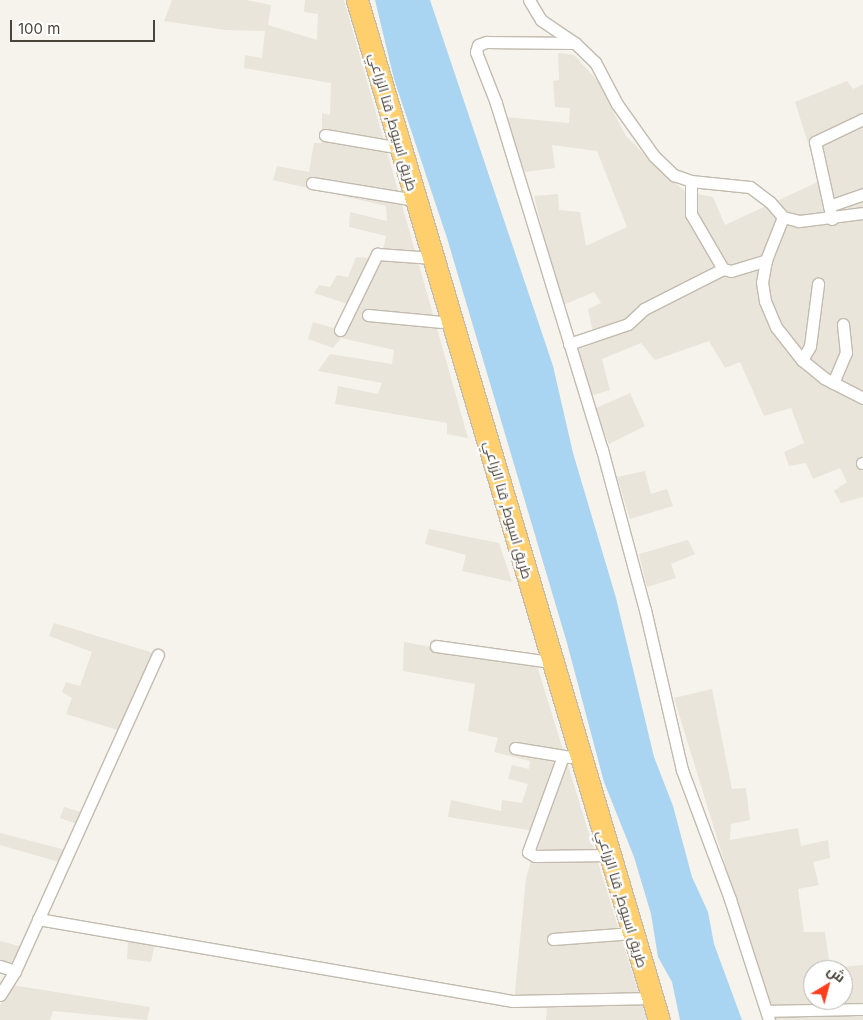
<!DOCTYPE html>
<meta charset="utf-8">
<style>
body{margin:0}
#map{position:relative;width:863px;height:1020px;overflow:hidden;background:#f6f3ec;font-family:Inter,Cairo,sans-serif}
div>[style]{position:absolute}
.residential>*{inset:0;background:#eae5da}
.water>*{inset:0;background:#a9d4f2}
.roads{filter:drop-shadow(1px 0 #c2bbae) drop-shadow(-1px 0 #c2bbae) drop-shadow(0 1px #c2bbae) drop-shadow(0 -1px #c2bbae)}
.street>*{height:11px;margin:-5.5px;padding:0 5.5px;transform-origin:5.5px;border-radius:5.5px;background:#fff}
.highway>*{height:21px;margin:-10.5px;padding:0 10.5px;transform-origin:10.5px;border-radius:10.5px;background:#ffcf6e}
span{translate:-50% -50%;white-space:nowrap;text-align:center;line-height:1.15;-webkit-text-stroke:4.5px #fff;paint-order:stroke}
.street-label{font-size:14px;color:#4b4439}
.north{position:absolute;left:803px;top:960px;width:50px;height:50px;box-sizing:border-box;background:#fff;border:1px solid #b7b4b0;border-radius:50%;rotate:37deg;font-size:14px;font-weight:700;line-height:20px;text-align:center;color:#4b4439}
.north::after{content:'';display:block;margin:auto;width:18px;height:22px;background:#fc3f1d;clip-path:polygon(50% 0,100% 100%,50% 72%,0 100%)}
.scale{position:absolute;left:10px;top:20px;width:145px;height:22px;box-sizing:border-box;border:2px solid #4b4439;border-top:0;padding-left:6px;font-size:15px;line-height:18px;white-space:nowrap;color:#4b4439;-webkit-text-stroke:4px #fff;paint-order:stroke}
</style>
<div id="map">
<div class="residential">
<div style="clip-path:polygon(172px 0,246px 0,271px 5px,268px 25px,317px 40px,318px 14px,304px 12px,305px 0,344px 0,468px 438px,447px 434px,447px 423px,335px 404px,338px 386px,378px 394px,382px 383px,318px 371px,330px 354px,392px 364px,394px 350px,341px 338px,333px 348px,308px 339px,313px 322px,340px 330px,351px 305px,314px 293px,319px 285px,330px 287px,337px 275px,348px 277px,356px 257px,381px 259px,386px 236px,349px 227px,350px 212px,387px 221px,386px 206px,273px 180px,277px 166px,309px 172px,314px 143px,322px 143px,322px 113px,330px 115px,331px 83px,244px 68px,245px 55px,262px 58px,265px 31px,225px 30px,164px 21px)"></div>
<div style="clip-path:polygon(558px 53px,574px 55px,597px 80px,626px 136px,660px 170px,686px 192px,713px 197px,725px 225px,820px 181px,795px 102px,847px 81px,853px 89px,863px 84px,863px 497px,841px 503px,834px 491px,847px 482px,840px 468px,813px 479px,806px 463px,789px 466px,784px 452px,804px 443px,791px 408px,764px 416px,740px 362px,725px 368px,709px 341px,655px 360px,641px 343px,602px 359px,610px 390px,590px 396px,576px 350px,595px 343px,588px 309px,601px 303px,594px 292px,561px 306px,534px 196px,558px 194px,559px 210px,580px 212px,586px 246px,627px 227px,597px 151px,552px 145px,555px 168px,525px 172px,504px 117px,569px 123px,570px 108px,555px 107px,553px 81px,559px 80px)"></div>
<div style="clip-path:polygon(630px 393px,645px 426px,609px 444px,594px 409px)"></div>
<div style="clip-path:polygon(645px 471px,651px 494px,667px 489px,673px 506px,630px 519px,617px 477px)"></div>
<div style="clip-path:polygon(429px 529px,499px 543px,512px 582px,462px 571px,466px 555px,425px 544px)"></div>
<div style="clip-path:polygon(688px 540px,695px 554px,671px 564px,676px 578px,647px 587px,639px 554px)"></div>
<div style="clip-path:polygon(54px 623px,157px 654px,121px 731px,66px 714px,72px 698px,62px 692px,66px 682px,80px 686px,92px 652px,49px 636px)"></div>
<div style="clip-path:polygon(404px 642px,537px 666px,647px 1020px,546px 1020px,547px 1005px,514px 1002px,526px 878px,540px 832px,448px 817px,451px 800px,501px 811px,502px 800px,522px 803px,528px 784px,508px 779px,512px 765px,529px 769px,530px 761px,494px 752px,498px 738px,468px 731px,475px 684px,403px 671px)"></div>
<div style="clip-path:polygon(evenodd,712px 689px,732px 789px,746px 788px,750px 820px,731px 824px,730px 840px,798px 828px,801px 846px,828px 840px,830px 858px,813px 862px,819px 885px,798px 889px,804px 932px,825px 932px,830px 968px,863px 965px,863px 1020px,773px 1020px,674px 698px,712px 689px,813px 970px,843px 970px,843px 1000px,813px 1000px,813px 970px)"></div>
<div style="clip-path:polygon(64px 807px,81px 812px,77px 824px,60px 818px)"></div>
<div style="clip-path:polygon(0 833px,66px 850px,59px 862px,0 845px)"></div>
<div style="clip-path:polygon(128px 940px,155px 943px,151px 962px,127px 959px)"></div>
<div style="clip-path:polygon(0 941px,23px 947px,14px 966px,0 962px)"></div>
<div style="clip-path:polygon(12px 985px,150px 1007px,147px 1020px,53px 1011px,50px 1020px,0 1020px,0 1005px)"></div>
</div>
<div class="water">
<div style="clip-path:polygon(375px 0,430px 0,553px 366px,573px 453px,616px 598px,654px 757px,673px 806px,692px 877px,708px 912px,714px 944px,742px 1020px,680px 1020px,672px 982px,658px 957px,651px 914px,634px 857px,604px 782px,567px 643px,447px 238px,394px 79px)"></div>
</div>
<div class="roads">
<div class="street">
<div style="left:529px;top:0;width:23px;rotate:59deg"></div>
<div style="left:541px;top:20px;width:41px;rotate:34.1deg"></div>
<div style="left:325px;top:135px;width:76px;rotate:9.8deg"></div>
<div style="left:691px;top:181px;width:33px;rotate:90deg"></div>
<div style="left:691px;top:214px;width:64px;rotate:59.8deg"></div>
<div style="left:723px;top:269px;width:8px;rotate:14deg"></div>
<div style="left:731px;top:271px;width:37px;rotate:-17deg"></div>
<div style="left:312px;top:183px;width:105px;rotate:9.3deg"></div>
<div style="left:829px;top:206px;width:36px;rotate:-19deg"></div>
<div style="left:783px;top:217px;width:46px;rotate:111.6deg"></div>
<div style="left:766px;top:260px;width:22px;rotate:100deg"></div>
<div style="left:762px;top:282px;width:19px;rotate:81deg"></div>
<div style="left:765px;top:301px;width:28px;rotate:67deg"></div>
<div style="left:776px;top:327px;width:42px;rotate:51.8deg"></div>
<div style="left:802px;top:360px;width:28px;rotate:39deg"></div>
<div style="left:824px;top:378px;width:44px;rotate:27.1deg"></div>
<div style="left:832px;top:219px;width:79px;rotate:-102.4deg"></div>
<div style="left:815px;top:142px;width:53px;rotate:-25.6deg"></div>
<div style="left:368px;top:315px;width:85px;rotate:5.4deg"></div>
<div style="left:340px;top:330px;width:85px;rotate:-64deg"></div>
<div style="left:377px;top:254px;width:56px;rotate:4.1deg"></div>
<div style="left:569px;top:344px;width:62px;rotate:-18.7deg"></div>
<div style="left:628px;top:324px;width:22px;rotate:-43deg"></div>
<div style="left:644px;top:309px;width:89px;rotate:-26.9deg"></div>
<div style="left:802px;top:360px;width:16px;rotate:-60deg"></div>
<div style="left:810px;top:346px;width:63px;rotate:-82.6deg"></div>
<div style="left:833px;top:383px;width:33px;rotate:-67deg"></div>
<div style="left:846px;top:353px;width:29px;rotate:-96deg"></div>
<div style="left:862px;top:463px;width:1px"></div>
<div style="left:436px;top:646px;width:117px;rotate:7.9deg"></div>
<div style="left:515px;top:748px;width:56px;rotate:9.3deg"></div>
<div style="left:563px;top:756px;width:102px;rotate:110deg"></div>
<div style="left:528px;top:852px;width:8px;rotate:30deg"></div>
<div style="left:535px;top:856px;width:75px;rotate:-0.8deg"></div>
<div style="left:38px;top:919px;width:481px;rotate:9.8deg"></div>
<div style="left:512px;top:1001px;width:140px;rotate:-1.2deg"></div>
<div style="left:553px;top:939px;width:80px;rotate:-4.3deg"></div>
<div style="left:0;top:966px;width:16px;rotate:18deg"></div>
<div style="left:0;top:995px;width:28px;rotate:-58deg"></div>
<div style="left:15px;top:971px;width:347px;rotate:-65.7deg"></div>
<div style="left:767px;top:1011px;width:96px;rotate:-1.2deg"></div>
<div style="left:769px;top:1020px;width:127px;rotate:-107.9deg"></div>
<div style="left:730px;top:899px;width:138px;rotate:-110.4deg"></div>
<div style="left:682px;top:770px;width:164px;rotate:-103deg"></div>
<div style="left:645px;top:610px;width:166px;rotate:-105deg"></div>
<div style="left:602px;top:450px;width:363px;rotate:-107deg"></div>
<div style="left:496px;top:103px;width:55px;rotate:-111.4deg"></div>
<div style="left:476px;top:52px;width:7px;rotate:-74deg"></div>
<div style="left:478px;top:45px;width:9px;rotate:-21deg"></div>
<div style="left:486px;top:42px;width:89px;rotate:0.6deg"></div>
<div style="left:575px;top:43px;width:28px;rotate:44deg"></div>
<div style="left:595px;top:62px;width:47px;rotate:62.4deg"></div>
<div style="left:617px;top:104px;width:64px;rotate:54.6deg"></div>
<div style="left:654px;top:156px;width:28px;rotate:44deg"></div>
<div style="left:674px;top:175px;width:18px;rotate:19deg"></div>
<div style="left:691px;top:181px;width:59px;rotate:5.8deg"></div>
<div style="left:750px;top:187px;width:25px;rotate:37deg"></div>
<div style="left:770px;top:202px;width:20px;rotate:49deg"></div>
<div style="left:783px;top:217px;width:16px;rotate:14deg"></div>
<div style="left:799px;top:221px;width:64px;rotate:-7.1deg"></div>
</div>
<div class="highway">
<div style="left:357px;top:0;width:1064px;rotate:73.51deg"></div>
</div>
</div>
<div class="street-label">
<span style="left:393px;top:122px;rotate:74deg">طريق اسيوط, قنا الزراعي</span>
<span style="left:508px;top:510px;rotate:74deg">طريق اسيوط, قنا الزراعي</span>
<span style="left:622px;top:899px;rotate:73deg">طريق اسيوط, قنا الزراعي</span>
</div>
<div class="north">ش</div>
<div class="scale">100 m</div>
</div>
